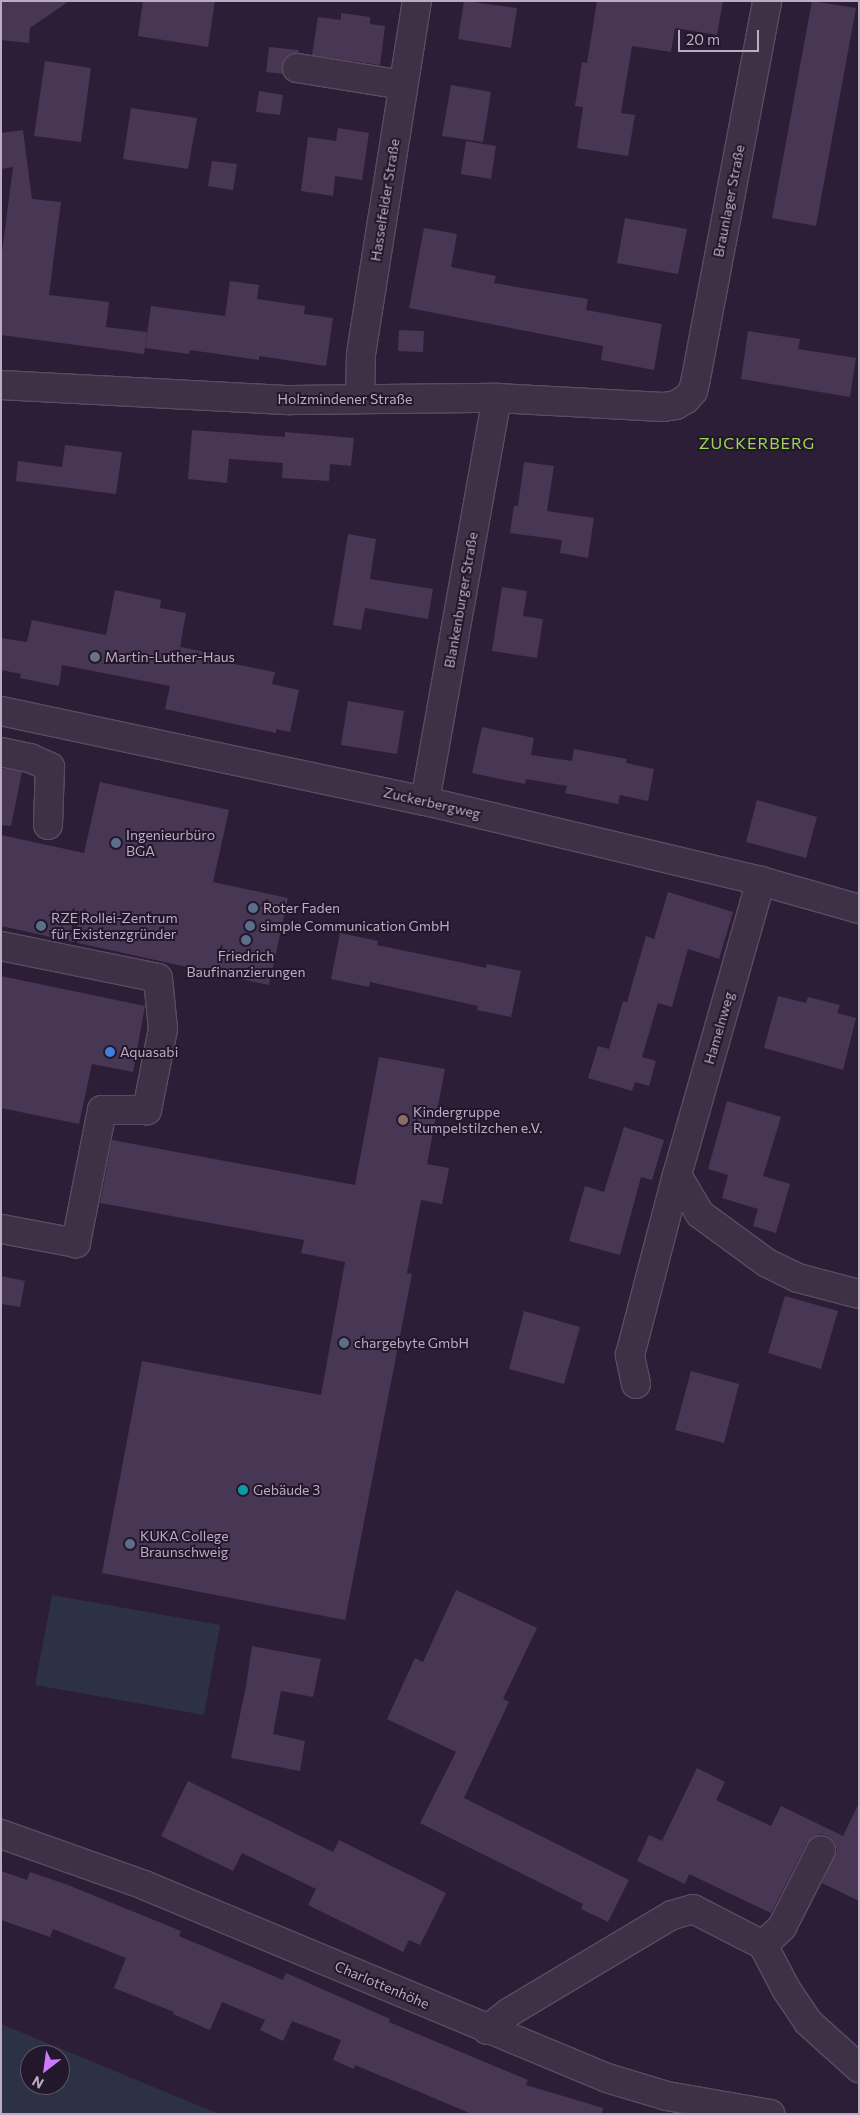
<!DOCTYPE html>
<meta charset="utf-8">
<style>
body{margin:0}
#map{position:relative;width:860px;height:2115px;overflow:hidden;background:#2c1e36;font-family:Commissioner,sans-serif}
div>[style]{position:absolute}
.green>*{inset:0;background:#2d3146}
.building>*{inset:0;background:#483754}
.roads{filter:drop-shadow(1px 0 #594c62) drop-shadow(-1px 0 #594c62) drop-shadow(0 1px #594c62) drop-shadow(0 -1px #594c62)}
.minor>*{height:28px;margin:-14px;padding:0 14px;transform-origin:14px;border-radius:14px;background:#3e3146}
.dots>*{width:14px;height:14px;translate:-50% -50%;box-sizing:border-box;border:2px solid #23172b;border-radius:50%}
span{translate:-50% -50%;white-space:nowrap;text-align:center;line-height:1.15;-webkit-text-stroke:4px #23172b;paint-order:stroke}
.street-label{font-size:14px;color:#bbabc4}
.poi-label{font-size:14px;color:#bbabc4}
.left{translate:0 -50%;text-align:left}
.quarter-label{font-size:16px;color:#9bd654;letter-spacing:1px}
.frame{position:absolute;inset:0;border:2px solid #bbabc4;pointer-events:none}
.north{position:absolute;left:20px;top:2045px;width:50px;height:50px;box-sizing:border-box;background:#23172b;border:1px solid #605268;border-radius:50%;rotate:210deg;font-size:14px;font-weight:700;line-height:20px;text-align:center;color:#bbabc4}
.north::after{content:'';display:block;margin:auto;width:18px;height:22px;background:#cc79fb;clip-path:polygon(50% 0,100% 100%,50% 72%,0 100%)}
.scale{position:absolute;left:678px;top:30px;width:81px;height:22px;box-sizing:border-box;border:2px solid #bbabc4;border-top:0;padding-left:6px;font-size:15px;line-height:18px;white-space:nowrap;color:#bbabc4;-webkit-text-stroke:4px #23172b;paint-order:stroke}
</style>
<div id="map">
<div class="green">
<div style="clip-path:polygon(52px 1595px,220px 1625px,204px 1715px,35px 1685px)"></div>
<div style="clip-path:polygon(evenodd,1px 2024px,219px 2114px,1px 2114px,1px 2024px,30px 2055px,60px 2055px,60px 2085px,30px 2085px,30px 2055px)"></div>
</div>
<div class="building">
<div style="clip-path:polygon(1px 1px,69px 1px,30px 28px,29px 43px,1px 40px)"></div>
<div style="clip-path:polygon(143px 1px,215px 1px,208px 47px,138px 36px)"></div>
<div style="clip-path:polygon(464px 1px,517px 8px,511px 48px,458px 39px)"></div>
<div style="clip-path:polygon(597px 1px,723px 1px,717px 35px,675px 28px,671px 52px,632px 46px,621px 113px,635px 115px,628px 156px,577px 148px,583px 107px,575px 106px,582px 62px,587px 63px)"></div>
<div style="clip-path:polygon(812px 1px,856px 8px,816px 226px,772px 218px)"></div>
<div style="clip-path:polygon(341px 13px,370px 17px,370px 24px,385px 26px,380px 65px,312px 55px,318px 17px,341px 20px)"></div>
<div style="clip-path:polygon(269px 47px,299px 50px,298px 53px,291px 54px,285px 59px,282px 66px,283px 74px,266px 72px)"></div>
<div style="clip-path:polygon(45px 61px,91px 68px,81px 142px,34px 136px)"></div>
<div style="clip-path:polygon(451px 85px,491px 92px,483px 142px,442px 136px)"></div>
<div style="clip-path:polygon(259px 91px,283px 95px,280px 115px,256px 112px)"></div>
<div style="clip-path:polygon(131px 108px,197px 118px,188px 169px,123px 159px)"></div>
<div style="clip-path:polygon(338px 128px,369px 133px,362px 180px,335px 176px,333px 196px,301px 191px,308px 137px,336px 141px)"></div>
<div style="clip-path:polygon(23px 130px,32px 199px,61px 202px,49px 295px,109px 302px,106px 327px,147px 332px,144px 354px,1px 335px,1px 260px,13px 167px,1px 169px,1px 133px)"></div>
<div style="clip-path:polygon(466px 141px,496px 146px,491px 179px,461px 174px)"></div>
<div style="clip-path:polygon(212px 161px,237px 164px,233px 190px,208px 186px)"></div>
<div style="clip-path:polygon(625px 218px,687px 229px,678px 274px,617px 263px)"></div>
<div style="clip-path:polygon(424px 228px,457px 234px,451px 267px,496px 276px,494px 283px,588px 299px,586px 310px,662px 324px,654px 370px,601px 360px,603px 346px,409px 308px)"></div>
<div style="clip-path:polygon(230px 281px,259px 285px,257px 299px,305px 306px,304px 314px,333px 318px,326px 366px,259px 356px,259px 360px,190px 350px,189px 354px,145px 348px,151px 306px,225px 316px)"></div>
<div style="clip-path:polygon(399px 330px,424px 331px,423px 352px,398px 351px)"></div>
<div style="clip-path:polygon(748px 331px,800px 339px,798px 349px,856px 358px,850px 397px,741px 379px)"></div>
<div style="clip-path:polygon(192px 430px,285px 437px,285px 432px,354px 438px,351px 466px,330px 464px,329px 481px,282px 478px,283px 463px,229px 459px,227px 483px,188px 479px)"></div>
<div style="clip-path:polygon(65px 445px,122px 452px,116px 494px,16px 481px,18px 461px,62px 467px)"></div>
<div style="clip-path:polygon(524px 462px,554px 466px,547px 511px,594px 518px,588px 558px,560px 553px,562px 540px,510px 533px,514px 506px,518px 506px)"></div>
<div style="clip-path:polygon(348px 534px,376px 539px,370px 579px,433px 589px,428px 619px,365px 608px,361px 630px,333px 625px)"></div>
<div style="clip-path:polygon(502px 587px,527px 591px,523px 616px,543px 619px,537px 658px,492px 651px)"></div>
<div style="clip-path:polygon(115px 590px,161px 600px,160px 608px,186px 613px,180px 647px,230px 657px,229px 663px,275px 672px,272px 684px,299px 690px,290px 732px,276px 729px,276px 733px,165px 709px,170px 686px,62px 665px,59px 686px,20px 678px,21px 674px,1px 670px,1px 638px,27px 642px,32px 620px,106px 635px)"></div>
<div style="clip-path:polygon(348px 701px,404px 711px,397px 754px,341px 745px)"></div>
<div style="clip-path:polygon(482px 727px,534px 738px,531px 755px,572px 761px,574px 749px,627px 759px,626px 763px,654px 769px,648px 801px,620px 795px,618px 804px,565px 793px,567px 786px,526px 779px,525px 784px,472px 773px)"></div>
<div style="clip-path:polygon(1px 768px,22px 772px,11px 826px,1px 825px)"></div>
<div style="clip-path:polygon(100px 782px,229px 810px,213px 882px,288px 898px,269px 985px,1px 926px,1px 835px,84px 853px)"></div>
<div style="clip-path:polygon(757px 800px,817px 817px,806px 858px,746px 842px)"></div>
<div style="clip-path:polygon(668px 892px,733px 912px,719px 959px,688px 949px,672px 1007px,658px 1003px,642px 1057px,656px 1061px,649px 1086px,635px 1082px,632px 1091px,588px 1078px,598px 1046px,609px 1049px,623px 1001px,627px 1002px,646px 936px,654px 939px)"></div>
<div style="clip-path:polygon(340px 933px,378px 941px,377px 945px,459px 962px,486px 968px,487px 964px,521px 971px,511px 1017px,477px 1010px,478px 1006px,370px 982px,369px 987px,331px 979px)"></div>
<div style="clip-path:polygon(1px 976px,145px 1006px,133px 1072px,92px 1064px,79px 1124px,1px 1108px)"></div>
<div style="clip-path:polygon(778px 996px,806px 1003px,808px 997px,840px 1005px,837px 1013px,856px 1018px,843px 1070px,764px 1048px)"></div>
<div style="clip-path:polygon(379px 1057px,445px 1069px,427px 1164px,449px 1168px,442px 1204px,421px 1200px,407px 1273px,412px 1274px,345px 1620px,102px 1573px,142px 1361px,321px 1395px,345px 1262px,301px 1253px,304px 1240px,100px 1203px,112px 1140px,355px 1185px)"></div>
<div style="clip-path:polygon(727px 1101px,781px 1117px,763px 1176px,790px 1184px,776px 1233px,753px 1226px,758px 1209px,722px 1198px,728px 1175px,708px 1169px)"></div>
<div style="clip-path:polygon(624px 1127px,664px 1140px,652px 1180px,641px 1177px,620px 1255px,569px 1241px,585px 1186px,604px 1192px)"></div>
<div style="clip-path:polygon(1px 1276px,25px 1281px,20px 1307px,1px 1304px)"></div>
<div style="clip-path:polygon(785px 1296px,838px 1311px,821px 1369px,768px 1353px)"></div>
<div style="clip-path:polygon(524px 1311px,580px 1327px,564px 1384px,509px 1369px)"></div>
<div style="clip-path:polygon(691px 1371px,739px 1384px,724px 1443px,675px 1430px)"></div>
<div style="clip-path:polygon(456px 1590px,537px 1628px,503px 1699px,509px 1702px,464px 1798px,629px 1880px,608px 1922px,581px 1909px,583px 1904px,420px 1823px,456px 1752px,387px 1719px,415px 1658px,423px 1662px)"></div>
<div style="clip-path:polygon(252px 1646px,321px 1659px,313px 1697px,281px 1691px,273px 1734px,305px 1741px,300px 1771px,231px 1758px,246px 1686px)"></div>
<div style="clip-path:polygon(697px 1768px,725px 1782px,716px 1800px,771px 1826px,781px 1806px,843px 1836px,859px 1803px,859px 1901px,822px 1883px,837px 1850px,834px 1841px,828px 1836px,821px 1834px,813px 1837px,807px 1843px,771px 1913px,689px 1874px,685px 1884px,637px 1861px,649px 1835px,662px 1841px)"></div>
<div style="clip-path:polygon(188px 1781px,333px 1852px,339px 1840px,446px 1893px,420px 1945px,409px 1940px,403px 1952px,308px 1905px,316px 1889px,242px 1853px,233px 1871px,161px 1836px)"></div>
<div style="clip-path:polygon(1px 1871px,27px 1880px,30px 1872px,68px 1885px,181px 1931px,179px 1936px,283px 1980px,286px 1973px,390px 2019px,389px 2022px,528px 2080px,526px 2085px,603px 2108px,602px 2114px,472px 2114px,355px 2065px,354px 2069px,333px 2060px,341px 2040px,292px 2021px,283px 2041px,260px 2030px,265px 2020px,222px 2002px,210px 2030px,173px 2014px,174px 2012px,114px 1988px,126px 1958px,53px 1929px,50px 1937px,1px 1920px)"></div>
</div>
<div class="roads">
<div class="minor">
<div style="left:297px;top:68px;width:107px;rotate:9.1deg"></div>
<div style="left:1px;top:385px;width:290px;rotate:3deg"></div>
<div style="left:291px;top:400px;width:206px;rotate:-0.6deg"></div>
<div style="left:497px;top:398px;width:166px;rotate:3.1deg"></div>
<div style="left:663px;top:407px;width:13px;rotate:-9deg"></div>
<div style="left:676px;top:405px;width:12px;rotate:-31deg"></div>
<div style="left:686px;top:399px;width:11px;rotate:-49deg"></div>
<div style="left:693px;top:391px;width:13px;rotate:-77deg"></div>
<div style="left:696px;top:378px;width:384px;rotate:-79.3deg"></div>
<div style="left:360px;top:399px;width:45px;rotate:-88.7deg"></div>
<div style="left:361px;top:354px;width:357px;rotate:-81deg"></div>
<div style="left:1px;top:711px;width:433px;rotate:12deg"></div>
<div style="left:425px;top:801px;width:345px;rotate:13.4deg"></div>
<div style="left:761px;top:881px;width:102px;rotate:15.9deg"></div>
<div style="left:1px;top:752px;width:30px;rotate:12deg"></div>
<div style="left:30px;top:758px;width:22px;rotate:24deg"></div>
<div style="left:50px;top:767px;width:58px;rotate:92deg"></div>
<div style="left:425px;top:801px;width:409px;rotate:-79.9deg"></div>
<div style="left:1px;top:946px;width:160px;rotate:11.5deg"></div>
<div style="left:158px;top:978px;width:51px;rotate:84.4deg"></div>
<div style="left:163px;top:1029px;width:83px;rotate:101.2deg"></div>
<div style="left:147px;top:1110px;width:45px;rotate:180deg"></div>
<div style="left:102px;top:1110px;width:136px;rotate:101.1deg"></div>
<div style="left:76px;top:1243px;width:76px;rotate:-169.4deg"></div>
<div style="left:677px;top:1175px;width:45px;rotate:59.5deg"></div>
<div style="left:700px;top:1214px;width:83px;rotate:36.2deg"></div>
<div style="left:767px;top:1263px;width:34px;rotate:26deg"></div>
<div style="left:798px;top:1278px;width:63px;rotate:14.7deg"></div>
<div style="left:636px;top:1384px;width:30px;rotate:-102deg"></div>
<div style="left:630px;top:1355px;width:186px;rotate:-75.4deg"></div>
<div style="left:677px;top:1175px;width:306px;rotate:-74.1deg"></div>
<div style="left:1px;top:1834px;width:152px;rotate:19.6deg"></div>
<div style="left:144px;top:1885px;width:502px;rotate:22.63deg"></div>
<div style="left:607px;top:2078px;width:63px;rotate:16.7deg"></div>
<div style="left:667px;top:2096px;width:105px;rotate:9.9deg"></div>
<div style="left:763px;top:1945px;width:26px;rotate:-43deg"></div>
<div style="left:782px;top:1927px;width:86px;rotate:-63.1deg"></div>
<div style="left:487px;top:2030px;width:27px;rotate:-39deg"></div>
<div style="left:508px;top:2013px;width:191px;rotate:-30.9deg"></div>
<div style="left:672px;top:1915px;width:22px;rotate:-16deg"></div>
<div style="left:693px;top:1909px;width:79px;rotate:27.2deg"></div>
<div style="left:763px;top:1945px;width:50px;rotate:62.4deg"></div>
<div style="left:786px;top:1989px;width:40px;rotate:56deg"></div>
<div style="left:808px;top:2022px;width:69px;rotate:42deg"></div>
</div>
</div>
<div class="dots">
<div style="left:95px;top:657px;background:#6b7280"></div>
<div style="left:116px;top:843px;background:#5c6f8a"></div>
<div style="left:253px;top:908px;background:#5c6f8a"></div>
<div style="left:41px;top:926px;background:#5c6f8a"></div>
<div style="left:250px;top:926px;background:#5c6f8a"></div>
<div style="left:246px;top:940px;background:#5c6f8a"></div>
<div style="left:110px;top:1052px;background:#3f7fe0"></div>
<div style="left:403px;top:1120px;background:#8d6e63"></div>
<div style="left:344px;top:1343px;background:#5c6f8a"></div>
<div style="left:243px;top:1490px;background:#0f9aa8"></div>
<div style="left:130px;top:1544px;background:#5c6f8a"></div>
</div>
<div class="street-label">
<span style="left:385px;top:200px;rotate:-81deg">Hasselfelder Straße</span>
<span style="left:729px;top:201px;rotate:-79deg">Braunlager Straße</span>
<span style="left:345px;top:399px">Holzmindener Straße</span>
<span style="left:461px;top:600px;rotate:-80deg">Blankenburger Straße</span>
<span style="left:432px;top:803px;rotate:13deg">Zuckerbergweg</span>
<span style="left:719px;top:1028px;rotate:-74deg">Hamelnweg</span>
<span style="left:382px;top:1985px;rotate:23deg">Charlottenhöhe</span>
</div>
<div class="poi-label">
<span class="left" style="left:105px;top:657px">Martin-Luther-Haus</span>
<span class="left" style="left:126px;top:843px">Ingenieurbüro<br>BGA</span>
<span class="left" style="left:263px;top:908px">Roter Faden</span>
<span class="left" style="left:51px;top:926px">RZE Rollei-Zentrum<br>für Existenzgründer</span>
<span class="left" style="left:260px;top:926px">simple Communication GmbH</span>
<span style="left:246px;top:964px">Friedrich<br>Baufinanzierungen</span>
<span class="left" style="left:120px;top:1052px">Aquasabi</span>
<span class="left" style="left:413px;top:1120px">Kindergruppe<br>Rumpelstilzchen e.V.</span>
<span class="left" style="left:354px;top:1343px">chargebyte GmbH</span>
<span class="left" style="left:253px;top:1490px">Gebäude 3</span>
<span class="left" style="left:140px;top:1544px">KUKA College<br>Braunschweig</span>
</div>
<div class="quarter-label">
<span style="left:757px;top:443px">ZUCKERBERG</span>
</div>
<div class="frame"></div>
<div class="north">N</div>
<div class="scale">20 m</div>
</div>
